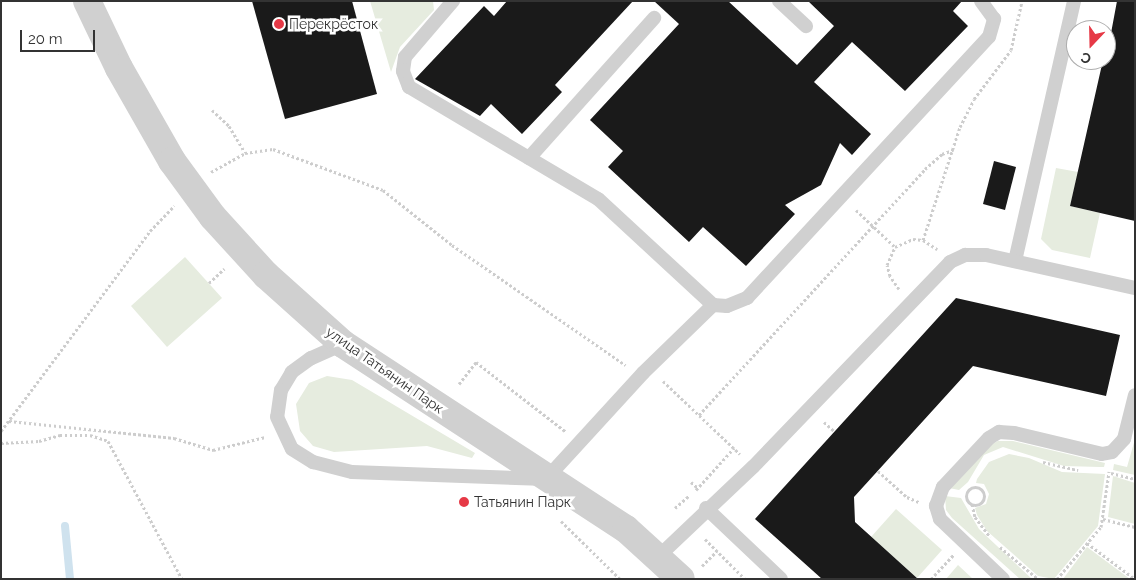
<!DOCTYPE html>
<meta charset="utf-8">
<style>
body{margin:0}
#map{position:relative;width:1136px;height:580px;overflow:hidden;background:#fff;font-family:Raleway,sans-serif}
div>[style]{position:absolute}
.green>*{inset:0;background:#e6ecdf}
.stream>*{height:8px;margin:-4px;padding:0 4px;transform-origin:4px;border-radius:4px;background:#cfe2ee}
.building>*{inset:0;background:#1a1a1a}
.path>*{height:3px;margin-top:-1.5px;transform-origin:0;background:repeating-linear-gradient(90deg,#cdcdcd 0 2.5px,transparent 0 5px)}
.path>.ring{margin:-1.5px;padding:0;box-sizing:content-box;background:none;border:3px solid #cdcdcd;border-radius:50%}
.service>*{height:14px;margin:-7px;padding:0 7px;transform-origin:7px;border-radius:7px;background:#d0d0d0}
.tertiary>*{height:28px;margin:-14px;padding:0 14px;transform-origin:14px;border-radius:14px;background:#d0d0d0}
.dots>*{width:14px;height:14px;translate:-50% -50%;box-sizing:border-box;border:2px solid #fff;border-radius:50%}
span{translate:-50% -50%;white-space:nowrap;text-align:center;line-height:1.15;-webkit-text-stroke:5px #fff;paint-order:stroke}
.poi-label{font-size:14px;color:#333}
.left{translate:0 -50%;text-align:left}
.street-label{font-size:14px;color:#333}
.frame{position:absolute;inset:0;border:2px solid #333;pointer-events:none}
.north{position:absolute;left:1066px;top:20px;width:50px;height:50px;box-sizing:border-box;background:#fff;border:1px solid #adadad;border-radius:50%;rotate:201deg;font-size:14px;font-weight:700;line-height:20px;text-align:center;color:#333}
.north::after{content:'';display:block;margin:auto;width:18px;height:22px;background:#e63946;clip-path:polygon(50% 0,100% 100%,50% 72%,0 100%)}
.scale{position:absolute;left:20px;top:30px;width:75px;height:22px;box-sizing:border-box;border:2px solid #333;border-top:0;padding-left:6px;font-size:15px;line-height:18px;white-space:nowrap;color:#333;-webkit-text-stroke:4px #fff;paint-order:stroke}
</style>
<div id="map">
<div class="green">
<div style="clip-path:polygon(370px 1px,433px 1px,434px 10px,400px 47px,391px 72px)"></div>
<div style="clip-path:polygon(1056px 168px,1078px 172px,1070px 206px,1100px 213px,1090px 258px,1052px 250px,1041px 239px)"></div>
<div style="clip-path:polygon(185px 257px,222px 298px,167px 347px,131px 306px)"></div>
<div style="clip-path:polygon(327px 376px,352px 380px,475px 453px,472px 458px,427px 446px,334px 452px,313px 446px,300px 431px,296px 404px,309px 383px)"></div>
<div style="clip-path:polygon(1135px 439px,1135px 475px,1113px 470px,1114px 464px,1127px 467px)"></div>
<div style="clip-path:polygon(998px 441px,1013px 441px,1105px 463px,1104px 467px,1100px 467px,1064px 466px,1003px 447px,984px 455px,968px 482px,959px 490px,949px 488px,988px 446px)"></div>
<div style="clip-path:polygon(1009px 454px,1029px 458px,1062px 472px,1105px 474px,1098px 526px,1054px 579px,1038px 576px,987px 531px,977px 515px,975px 508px,986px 504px,989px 494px,984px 484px,976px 483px,977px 479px,989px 462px)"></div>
<div style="clip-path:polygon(1113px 476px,1135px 483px,1135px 524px,1108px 517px)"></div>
<div style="clip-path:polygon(945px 496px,961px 498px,979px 529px,1032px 579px,1020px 579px,952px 518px,946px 510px)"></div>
<div style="clip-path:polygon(896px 509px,942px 550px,917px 578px,871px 537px)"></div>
<div style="clip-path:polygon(1087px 547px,1130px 579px,1063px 579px)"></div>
<div style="clip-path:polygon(958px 565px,973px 579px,946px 579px)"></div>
</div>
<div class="stream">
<div style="left:65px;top:526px;width:53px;rotate:84.6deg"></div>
</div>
<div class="building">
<div style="clip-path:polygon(252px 1px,352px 1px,377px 94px,285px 119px)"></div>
<div style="clip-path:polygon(507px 1px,633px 1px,555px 85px,562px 92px,522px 134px,491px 104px,480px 116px,415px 79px,484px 6px,494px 16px)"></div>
<div style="clip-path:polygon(654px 1px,728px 1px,797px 65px,834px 26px,808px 1px,962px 1px,953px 11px,968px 26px,905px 91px,852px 42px,814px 82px,871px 134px,852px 155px,840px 143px,821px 185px,785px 205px,795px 214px,746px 266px,703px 227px,689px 242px,608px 167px,623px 151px,590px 120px,679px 24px)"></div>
<div style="clip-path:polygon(1117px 1px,1135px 1px,1135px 221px,1070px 206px,1103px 60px,1106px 60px)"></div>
<div style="clip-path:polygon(994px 161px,1016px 167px,1005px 210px,983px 204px)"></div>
<div style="clip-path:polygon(956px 298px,1120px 335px,1106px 396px,973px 366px,854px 497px,855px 522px,918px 579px,822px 579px,755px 519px)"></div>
</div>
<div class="path">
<div style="left:212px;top:110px;width:23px;rotate:43deg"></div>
<div style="left:229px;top:126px;width:31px;rotate:59deg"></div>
<div style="left:211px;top:172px;width:39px;rotate:-29deg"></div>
<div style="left:245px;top:153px;width:28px;rotate:-8deg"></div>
<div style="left:273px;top:149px;width:117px;rotate:20.4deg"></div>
<div style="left:383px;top:190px;width:88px;rotate:38.6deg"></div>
<div style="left:452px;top:245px;width:211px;rotate:34.7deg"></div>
<div style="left:856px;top:210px;width:54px;rotate:43.5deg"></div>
<div style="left:923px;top:240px;width:119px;rotate:-71.9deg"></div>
<div style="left:960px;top:127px;width:31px;rotate:-63deg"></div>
<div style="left:974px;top:99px;width:61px;rotate:-52.9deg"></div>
<div style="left:1011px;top:50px;width:50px;rotate:-77.3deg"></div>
<div style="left:209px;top:283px;width:21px;rotate:-43deg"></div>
<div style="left:899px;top:289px;width:16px;rotate:-125deg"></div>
<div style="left:890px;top:276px;width:11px;rotate:-105deg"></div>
<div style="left:887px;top:265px;width:20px;rotate:-66deg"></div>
<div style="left:895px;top:247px;width:20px;rotate:-24deg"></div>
<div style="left:913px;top:239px;width:10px;rotate:6deg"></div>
<div style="left:923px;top:240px;width:17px;rotate:33deg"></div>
<div style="left:663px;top:381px;width:106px;rotate:43.5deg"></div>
<div style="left:459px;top:384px;width:28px;rotate:-52deg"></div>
<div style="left:476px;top:362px;width:113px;rotate:37.8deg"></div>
<div style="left:699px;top:415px;width:334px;rotate:-47.4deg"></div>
<div style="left:925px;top:169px;width:23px;rotate:-41deg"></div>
<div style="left:942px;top:154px;width:12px;rotate:-20deg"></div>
<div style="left:9px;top:421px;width:166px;rotate:5.9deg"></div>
<div style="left:174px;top:438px;width:41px;rotate:17.1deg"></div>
<div style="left:213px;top:450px;width:54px;rotate:-14deg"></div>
<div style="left:824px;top:422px;width:13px;rotate:42deg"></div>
<div style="left:1px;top:431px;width:249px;rotate:-53.3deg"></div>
<div style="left:150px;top:231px;width:35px;rotate:-46deg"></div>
<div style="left:1px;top:443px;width:38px;rotate:-3deg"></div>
<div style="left:39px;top:441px;width:22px;rotate:-16deg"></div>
<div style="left:60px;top:435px;width:30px"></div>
<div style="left:90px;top:435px;width:19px;rotate:18deg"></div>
<div style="left:108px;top:441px;width:157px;rotate:61.8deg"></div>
<div style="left:1043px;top:462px;width:36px;rotate:13deg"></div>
<div style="left:878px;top:471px;width:39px;rotate:42deg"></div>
<div style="left:907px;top:497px;width:13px;rotate:23deg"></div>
<div style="left:1111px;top:473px;width:25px;rotate:14deg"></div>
<div style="left:691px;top:482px;width:9px;rotate:41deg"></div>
<div class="ring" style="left:966px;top:487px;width:15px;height:15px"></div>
<div style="left:696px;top:490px;width:57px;rotate:-47.9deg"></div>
<div style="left:972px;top:504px;width:13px;rotate:77deg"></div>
<div style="left:975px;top:517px;width:25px;rotate:53deg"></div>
<div style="left:675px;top:508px;width:18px;rotate:-41deg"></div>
<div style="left:1103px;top:519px;width:33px;rotate:14deg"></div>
<div style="left:561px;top:521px;width:83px;rotate:44.5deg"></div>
<div style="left:705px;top:539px;width:57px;rotate:45deg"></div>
<div style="left:1087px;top:543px;width:60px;rotate:36.9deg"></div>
<div style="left:1000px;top:547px;width:50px;rotate:40.1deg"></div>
<div style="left:702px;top:566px;width:21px;rotate:-45deg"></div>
<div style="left:931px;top:579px;width:33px;rotate:-47deg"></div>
<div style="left:1057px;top:579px;width:68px;rotate:-49.8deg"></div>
<div style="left:1101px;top:527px;width:56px;rotate:-81.7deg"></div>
</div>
<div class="service">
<div style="left:779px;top:1px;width:37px;rotate:43deg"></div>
<div style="left:529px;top:158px;width:188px;rotate:-48.2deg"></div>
<div style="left:1015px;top:261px;width:267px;rotate:-77.2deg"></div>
<div style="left:713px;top:305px;width:14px;rotate:4deg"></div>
<div style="left:727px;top:306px;width:22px;rotate:-22deg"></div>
<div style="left:747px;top:298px;width:356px;rotate:-47.2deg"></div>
<div style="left:989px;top:37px;width:19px;rotate:-74deg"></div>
<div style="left:994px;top:19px;width:22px;rotate:-126deg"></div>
<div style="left:343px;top:344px;width:35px;rotate:156deg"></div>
<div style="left:311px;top:358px;width:24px;rotate:144deg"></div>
<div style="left:292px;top:372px;width:21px;rotate:121deg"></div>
<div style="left:281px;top:390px;width:27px;rotate:98deg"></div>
<div style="left:277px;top:417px;width:35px;rotate:65deg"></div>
<div style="left:292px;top:449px;width:25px;rotate:32deg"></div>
<div style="left:313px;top:462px;width:40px;rotate:14.4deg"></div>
<div style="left:352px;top:472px;width:194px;rotate:2.1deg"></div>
<div style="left:546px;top:479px;width:144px;rotate:-47.5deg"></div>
<div style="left:643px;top:373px;width:98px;rotate:-44.2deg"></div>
<div style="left:713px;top:305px;width:156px;rotate:-137.3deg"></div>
<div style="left:598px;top:199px;width:220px;rotate:-149.3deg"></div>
<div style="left:409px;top:87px;width:17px;rotate:-111deg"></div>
<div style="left:403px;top:71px;width:14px;rotate:-82deg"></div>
<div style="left:405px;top:57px;width:74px;rotate:-49.4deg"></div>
<div style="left:706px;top:508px;width:103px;rotate:43.4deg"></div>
<div style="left:658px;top:557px;width:131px;rotate:-43.5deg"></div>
<div style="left:753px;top:467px;width:284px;rotate:-46.1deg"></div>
<div style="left:950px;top:262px;width:17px;rotate:-25deg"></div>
<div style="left:965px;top:255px;width:21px"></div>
<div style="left:986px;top:255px;width:153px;rotate:12.5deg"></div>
<div style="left:1003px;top:579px;width:87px;rotate:-136.4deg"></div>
<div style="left:940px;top:519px;width:14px;rotate:-107deg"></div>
<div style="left:936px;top:506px;width:20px;rotate:-70deg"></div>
<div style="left:943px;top:487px;width:67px;rotate:-46.8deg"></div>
<div style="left:989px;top:438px;width:12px;rotate:-31deg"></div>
<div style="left:999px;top:432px;width:15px;rotate:4deg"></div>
<div style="left:1014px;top:433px;width:90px;rotate:13.4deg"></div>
<div style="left:1102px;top:454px;width:10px;rotate:-11deg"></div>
<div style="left:1112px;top:452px;width:18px;rotate:-47deg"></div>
<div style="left:1124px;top:439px;width:45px;rotate:-76deg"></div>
</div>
<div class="tertiary">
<div style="left:87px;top:1px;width:74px;rotate:64.5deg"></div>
<div style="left:119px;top:68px;width:107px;rotate:60.3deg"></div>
<div style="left:172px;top:161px;width:69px;rotate:53.8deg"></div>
<div style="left:213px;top:217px;width:79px;rotate:47.6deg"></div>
<div style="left:266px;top:275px;width:103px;rotate:41.9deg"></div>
<div style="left:343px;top:344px;width:338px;rotate:33.2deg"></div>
<div style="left:626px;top:529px;width:74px;rotate:42.3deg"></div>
</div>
<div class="dots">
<div style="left:279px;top:24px;background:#e63946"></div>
<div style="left:464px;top:502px;background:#e63946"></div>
</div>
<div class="poi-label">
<span class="left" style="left:289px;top:24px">Перекрёсток</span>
<span class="left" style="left:474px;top:502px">Татьянин Парк</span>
</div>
<div class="street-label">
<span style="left:385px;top:370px;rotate:35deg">улица Татьянин Парк</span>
</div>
<div class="frame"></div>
<div class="north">С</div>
<div class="scale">20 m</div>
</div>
